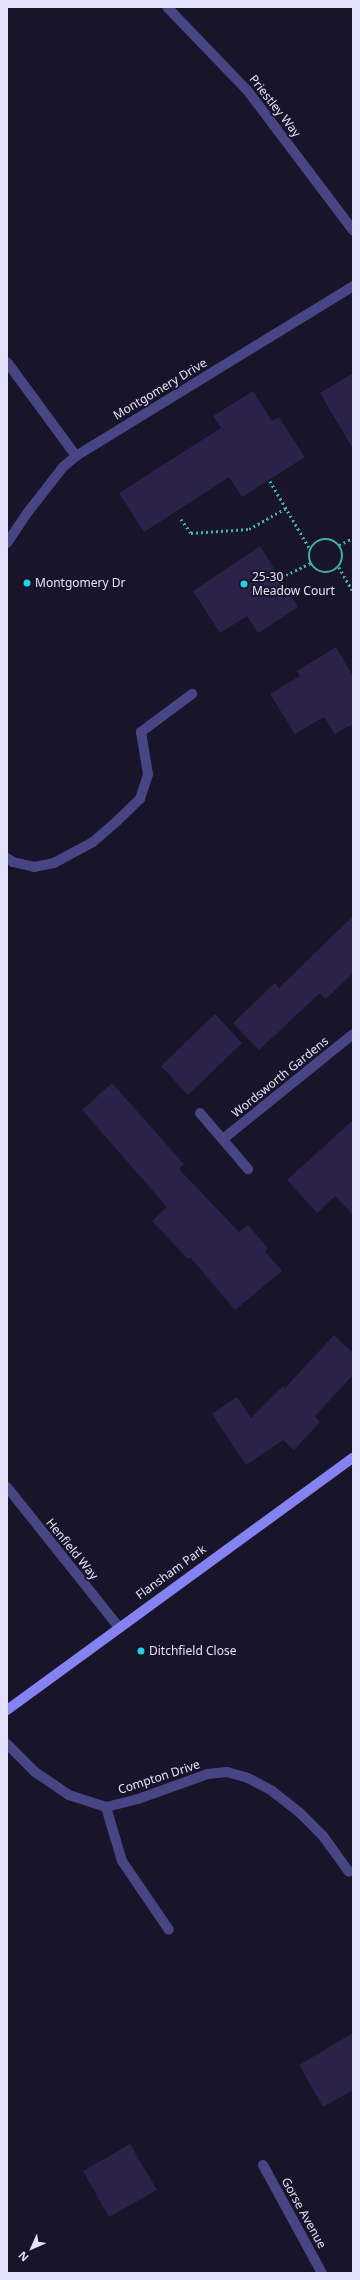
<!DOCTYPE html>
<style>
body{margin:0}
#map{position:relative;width:360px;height:2280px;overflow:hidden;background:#18142a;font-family:"Noto Sans",sans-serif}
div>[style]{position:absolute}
.building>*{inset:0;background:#2a2249}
.path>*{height:2.5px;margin-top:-1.25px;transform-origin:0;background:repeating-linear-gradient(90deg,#3fb1aa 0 2px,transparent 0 5px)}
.path>.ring{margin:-1.25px;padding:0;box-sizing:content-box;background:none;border:2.5px solid #3fb1aa;border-radius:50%}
.lane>*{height:10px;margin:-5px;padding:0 5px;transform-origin:5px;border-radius:5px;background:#474584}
.street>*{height:10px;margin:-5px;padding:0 5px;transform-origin:5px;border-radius:5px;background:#474584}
.secondary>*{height:10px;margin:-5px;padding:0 5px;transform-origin:5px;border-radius:5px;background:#8582f1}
.dots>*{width:11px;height:11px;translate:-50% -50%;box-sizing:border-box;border:2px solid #18142a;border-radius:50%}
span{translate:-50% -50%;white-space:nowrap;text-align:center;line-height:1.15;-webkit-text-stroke:4px #18142a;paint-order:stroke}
.street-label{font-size:12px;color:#e4e1fc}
.poi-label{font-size:12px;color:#e4e1fc}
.left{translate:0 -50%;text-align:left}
.frame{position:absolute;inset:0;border:8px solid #e4e1fc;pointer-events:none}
.north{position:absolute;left:12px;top:2228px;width:40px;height:40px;-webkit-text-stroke:3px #18142a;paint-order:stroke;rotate:225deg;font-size:11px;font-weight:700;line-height:16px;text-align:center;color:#e4e1fc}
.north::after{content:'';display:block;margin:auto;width:14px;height:18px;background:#e4e1fc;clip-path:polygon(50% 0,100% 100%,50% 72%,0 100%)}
</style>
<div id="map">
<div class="building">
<div style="clip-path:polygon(353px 373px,353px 449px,320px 393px)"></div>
<div style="clip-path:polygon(253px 391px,272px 421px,279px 417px,305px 457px,242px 497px,229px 477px,144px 532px,119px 493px,221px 428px,213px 416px)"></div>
<div style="clip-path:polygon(260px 546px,298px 607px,258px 633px,247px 616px,220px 633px,193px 591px)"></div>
<div style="clip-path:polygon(336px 647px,353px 676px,353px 724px,335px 734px,324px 717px,295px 734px,270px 694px,300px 676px,297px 671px)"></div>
<div style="clip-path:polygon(353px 916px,353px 973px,326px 999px,320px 993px,259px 1050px,233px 1023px,275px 983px,279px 988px)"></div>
<div style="clip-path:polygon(215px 1014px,242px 1043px,188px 1095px,161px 1066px)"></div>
<div style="clip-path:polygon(112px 1083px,184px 1164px,179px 1169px,239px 1232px,248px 1225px,268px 1248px,265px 1251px,282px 1271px,235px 1310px,190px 1257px,188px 1259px,152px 1221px,167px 1207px,82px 1110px)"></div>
<div style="clip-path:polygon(353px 1120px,353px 1215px,335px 1196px,317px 1213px,287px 1180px)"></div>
<div style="clip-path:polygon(334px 1335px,353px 1353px,353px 1375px,315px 1416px,320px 1422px,294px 1450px,283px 1440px,246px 1465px,212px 1414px,237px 1397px,251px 1418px,283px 1386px,285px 1388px)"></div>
<div style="clip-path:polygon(353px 2033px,353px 2090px,323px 2107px,299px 2065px)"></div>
<div style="clip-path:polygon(130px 2144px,157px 2190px,109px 2217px,83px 2171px)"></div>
</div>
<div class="path">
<div style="left:270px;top:481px;width:79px;rotate:59.5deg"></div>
<div style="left:181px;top:519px;width:17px;rotate:54deg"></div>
<div style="left:191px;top:533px;width:58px;rotate:-3.9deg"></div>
<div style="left:249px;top:529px;width:43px;rotate:-29.6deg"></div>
<div class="ring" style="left:309px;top:539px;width:31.5px;height:31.5px"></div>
<div style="left:339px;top:545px;width:16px;rotate:-27deg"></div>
<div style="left:339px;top:567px;width:28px;rotate:60deg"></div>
<div style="left:286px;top:575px;width:28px;rotate:-26deg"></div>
</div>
<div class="lane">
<div style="left:7px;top:362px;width:117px;rotate:53.7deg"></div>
</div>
<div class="street">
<div style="left:167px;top:7px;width:115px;rotate:46.1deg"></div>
<div style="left:247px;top:90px;width:176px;rotate:52.9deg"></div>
<div style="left:7px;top:543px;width:37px;rotate:-56deg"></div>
<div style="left:28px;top:512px;width:57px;rotate:-52.1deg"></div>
<div style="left:63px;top:467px;width:17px;rotate:-40deg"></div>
<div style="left:76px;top:456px;width:325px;rotate:-31.5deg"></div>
<div style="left:7px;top:858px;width:7px;rotate:34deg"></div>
<div style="left:13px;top:862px;width:22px;rotate:13deg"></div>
<div style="left:34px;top:867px;width:20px;rotate:-11deg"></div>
<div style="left:54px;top:863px;width:44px;rotate:-28.3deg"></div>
<div style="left:93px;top:842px;width:32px;rotate:-41deg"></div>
<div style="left:117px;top:821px;width:32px;rotate:-44deg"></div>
<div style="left:140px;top:799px;width:26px;rotate:-72deg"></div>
<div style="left:148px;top:774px;width:43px;rotate:-99.5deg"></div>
<div style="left:141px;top:732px;width:64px;rotate:-36.7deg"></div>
<div style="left:200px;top:1113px;width:74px;rotate:49.4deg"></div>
<div style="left:223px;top:1139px;width:167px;rotate:-38.9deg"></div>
<div style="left:7px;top:1487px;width:178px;rotate:51.4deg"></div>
<div style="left:7px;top:1744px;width:40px;rotate:45deg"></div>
<div style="left:35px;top:1772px;width:41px;rotate:34.1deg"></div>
<div style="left:69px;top:1795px;width:39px;rotate:18deg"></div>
<div style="left:106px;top:1807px;width:33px;rotate:-14deg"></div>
<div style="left:138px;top:1799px;width:74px;rotate:-19.7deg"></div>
<div style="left:208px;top:1774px;width:19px;rotate:-6deg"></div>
<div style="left:227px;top:1772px;width:22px;rotate:16deg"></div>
<div style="left:248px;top:1778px;width:27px;rotate:28deg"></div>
<div style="left:272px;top:1791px;width:34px;rotate:38deg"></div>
<div style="left:299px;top:1812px;width:34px;rotate:45deg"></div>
<div style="left:323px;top:1836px;width:44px;rotate:54.2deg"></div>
<div style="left:106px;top:1807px;width:56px;rotate:73.5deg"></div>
<div style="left:122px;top:1861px;width:83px;rotate:55.7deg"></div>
<div style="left:263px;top:2165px;width:123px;rotate:61.4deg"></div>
</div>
<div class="secondary">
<div style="left:7px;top:1710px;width:428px;rotate:-36.1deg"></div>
</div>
<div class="dots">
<div style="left:27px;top:583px;background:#22d3e6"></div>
<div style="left:244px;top:584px;background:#22d3e6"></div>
<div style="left:141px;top:1651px;background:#22d3e6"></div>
</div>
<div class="street-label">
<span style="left:275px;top:106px;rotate:52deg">Priestley Way</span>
<span style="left:160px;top:389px;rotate:-31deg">Montgomery Drive</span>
<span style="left:280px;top:1077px;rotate:-39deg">Wordsworth Gardens</span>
<span style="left:72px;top:1549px;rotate:51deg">Henfield Way</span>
<span style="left:171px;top:1572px;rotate:-36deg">Flansham Park</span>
<span style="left:159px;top:1777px;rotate:-18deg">Compton Drive</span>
<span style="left:304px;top:2213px;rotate:61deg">Gorse Avenue</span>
</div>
<div class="poi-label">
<span class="left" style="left:252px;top:584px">25-30<br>Meadow Court</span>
<span class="left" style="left:35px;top:583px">Montgomery Dr</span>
<span class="left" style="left:149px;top:1651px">Ditchfield Close</span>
</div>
<div class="frame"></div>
<div class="north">N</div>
</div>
